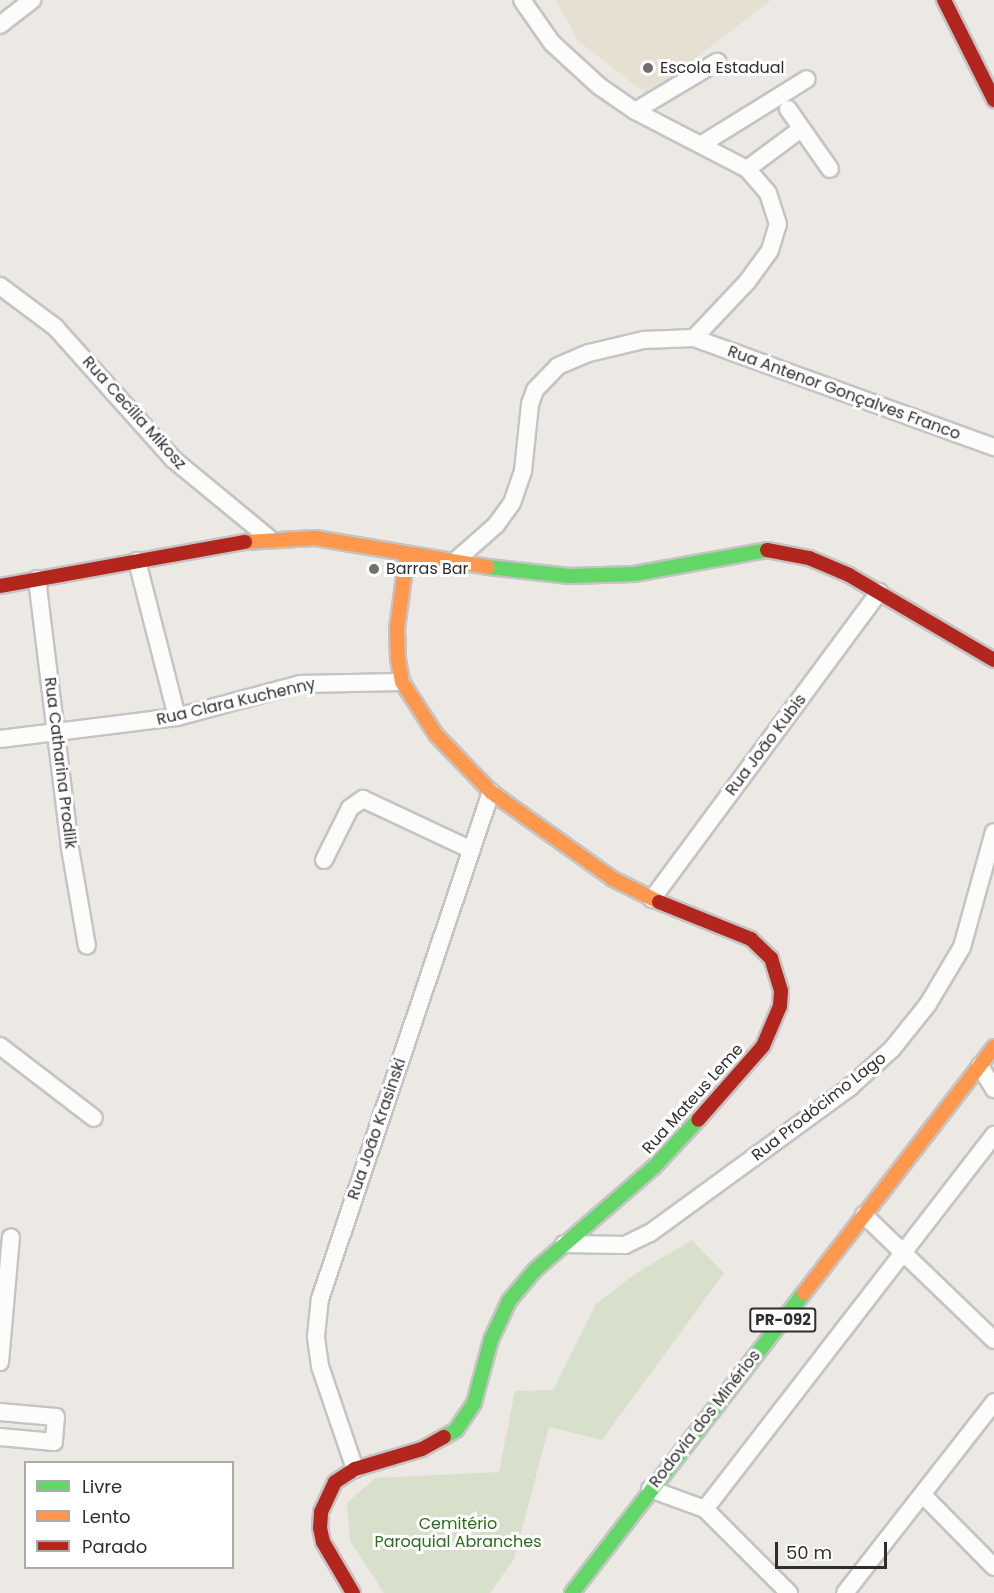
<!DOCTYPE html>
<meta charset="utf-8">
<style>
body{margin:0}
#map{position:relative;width:994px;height:1593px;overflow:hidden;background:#ece8e4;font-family:Poppins,sans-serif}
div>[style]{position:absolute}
.education>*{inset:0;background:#e6e0d3}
.cemetery>*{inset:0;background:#d8e0cc}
.roads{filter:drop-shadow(2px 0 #c5c4c5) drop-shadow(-2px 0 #c5c4c5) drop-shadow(0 2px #c5c4c5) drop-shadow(0 -2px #c5c4c5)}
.street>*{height:16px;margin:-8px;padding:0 8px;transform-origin:8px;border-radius:8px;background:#fcfcfb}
.fast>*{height:14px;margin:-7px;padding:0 7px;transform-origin:7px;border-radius:7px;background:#63d668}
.slow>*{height:14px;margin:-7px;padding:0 7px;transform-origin:7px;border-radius:7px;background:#ff974d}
.jam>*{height:14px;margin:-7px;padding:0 7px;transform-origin:7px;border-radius:7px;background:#b3261e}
.dots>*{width:16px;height:16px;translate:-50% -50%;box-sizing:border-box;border:3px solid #fff;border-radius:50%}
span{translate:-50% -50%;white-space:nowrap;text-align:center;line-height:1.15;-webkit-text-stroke:6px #fff;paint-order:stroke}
.shield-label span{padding:2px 4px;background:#fff;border:2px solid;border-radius:4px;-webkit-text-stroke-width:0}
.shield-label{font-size:15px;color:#2e2e2e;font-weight:700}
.poi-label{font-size:16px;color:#2e2e2e}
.left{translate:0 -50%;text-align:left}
.street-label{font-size:16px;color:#2e2e2e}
.park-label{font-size:16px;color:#2c6e1b}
.legend{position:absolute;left:24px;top:1461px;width:210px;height:108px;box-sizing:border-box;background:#fff;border:2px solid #ababab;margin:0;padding:8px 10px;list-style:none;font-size:18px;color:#2e2e2e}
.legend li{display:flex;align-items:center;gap:12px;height:30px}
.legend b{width:30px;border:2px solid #ababab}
.scale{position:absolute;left:775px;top:1542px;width:112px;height:27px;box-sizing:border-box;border:3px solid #2e2e2e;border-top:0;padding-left:8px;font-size:18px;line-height:21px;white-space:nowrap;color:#2e2e2e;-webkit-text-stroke:4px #fff;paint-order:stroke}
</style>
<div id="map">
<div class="education">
<div style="clip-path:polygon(556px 0,771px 0,648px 95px,578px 41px)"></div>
</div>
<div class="cemetery">
<div style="clip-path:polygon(692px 1240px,724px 1273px,602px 1440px,549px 1427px,514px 1559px,490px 1593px,384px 1593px,350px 1541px,347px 1503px,375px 1478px,499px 1472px,515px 1391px,553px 1390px,596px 1304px,635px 1274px)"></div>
</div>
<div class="roads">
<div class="street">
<div style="left:0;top:25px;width:41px;rotate:-38deg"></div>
<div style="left:788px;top:109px;width:73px;rotate:55deg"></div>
<div style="left:635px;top:111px;width:96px;rotate:-30.9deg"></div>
<div style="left:702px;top:144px;width:123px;rotate:-31.8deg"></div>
<div style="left:747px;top:169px;width:67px;rotate:-36.5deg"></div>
<div style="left:0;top:286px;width:69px;rotate:36.7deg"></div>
<div style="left:55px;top:327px;width:177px;rotate:48.2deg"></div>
<div style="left:173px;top:459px;width:124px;rotate:39.5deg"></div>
<div style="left:694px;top:338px;width:319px;rotate:20deg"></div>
<div style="left:137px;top:561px;width:161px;rotate:75.6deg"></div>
<div style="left:454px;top:562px;width:56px;rotate:-41.4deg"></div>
<div style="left:496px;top:525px;width:27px;rotate:-54deg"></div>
<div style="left:512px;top:503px;width:34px;rotate:-71deg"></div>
<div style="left:523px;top:471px;width:67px;rotate:-84deg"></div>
<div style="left:530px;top:404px;width:15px;rotate:-70deg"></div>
<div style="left:535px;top:390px;width:33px;rotate:-46deg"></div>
<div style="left:558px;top:366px;width:34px;rotate:-23deg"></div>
<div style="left:589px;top:353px;width:56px;rotate:-13.5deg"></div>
<div style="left:643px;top:340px;width:51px;rotate:-2.2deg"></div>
<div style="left:694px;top:338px;width:77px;rotate:-46.6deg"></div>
<div style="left:747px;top:282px;width:39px;rotate:-54deg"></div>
<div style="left:770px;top:250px;width:27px;rotate:-73deg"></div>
<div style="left:778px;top:224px;width:33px;rotate:-108deg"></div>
<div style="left:768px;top:193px;width:32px;rotate:-131deg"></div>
<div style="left:747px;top:169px;width:126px;rotate:-152.6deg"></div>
<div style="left:635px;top:111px;width:44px;rotate:-145.2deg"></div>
<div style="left:599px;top:86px;width:64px;rotate:-137.5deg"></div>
<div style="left:552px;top:43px;width:52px;rotate:-124.9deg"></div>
<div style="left:37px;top:579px;width:271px;rotate:83deg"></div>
<div style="left:70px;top:848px;width:99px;rotate:80.2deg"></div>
<div style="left:0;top:739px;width:178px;rotate:-7.1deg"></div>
<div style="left:177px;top:717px;width:127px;rotate:-15deg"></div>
<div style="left:300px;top:684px;width:102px;rotate:-1.1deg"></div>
<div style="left:324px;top:860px;width:58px;rotate:-63.4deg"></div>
<div style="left:350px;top:808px;width:16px;rotate:-35deg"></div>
<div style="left:363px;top:799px;width:120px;rotate:25.1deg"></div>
<div style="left:652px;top:899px;width:382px;rotate:-53.5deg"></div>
<div style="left:0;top:1046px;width:118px;rotate:37.5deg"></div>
<div style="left:980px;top:1066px;width:27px;rotate:59deg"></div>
<div style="left:864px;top:1215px;width:180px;rotate:43.9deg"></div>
<div style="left:564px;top:1244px;width:61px;rotate:0.9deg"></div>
<div style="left:625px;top:1245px;width:28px;rotate:-26deg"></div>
<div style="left:650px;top:1233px;width:248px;rotate:-36.1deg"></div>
<div style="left:850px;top:1087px;width:57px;rotate:-42.1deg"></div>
<div style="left:892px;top:1049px;width:58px;rotate:-51.3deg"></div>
<div style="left:928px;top:1004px;width:66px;rotate:-59.2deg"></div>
<div style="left:962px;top:947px;width:119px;rotate:-74.5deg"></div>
<div style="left:0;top:1362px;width:125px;rotate:-85deg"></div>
<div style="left:0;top:1412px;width:56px;rotate:5.1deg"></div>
<div style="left:56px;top:1417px;width:25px;rotate:95deg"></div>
<div style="left:54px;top:1442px;width:54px;rotate:-174.7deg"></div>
<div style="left:355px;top:1469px;width:109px;rotate:-108.8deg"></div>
<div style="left:320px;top:1366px;width:30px;rotate:-98deg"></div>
<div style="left:316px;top:1336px;width:37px;rotate:-84deg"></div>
<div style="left:320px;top:1299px;width:535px;rotate:-71.36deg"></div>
<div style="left:650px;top:1489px;width:59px;rotate:20deg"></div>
<div style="left:705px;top:1509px;width:119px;rotate:45deg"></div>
<div style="left:923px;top:1495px;width:101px;rotate:45.4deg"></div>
<div style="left:705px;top:1509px;width:473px;rotate:-52.3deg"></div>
<div style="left:845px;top:1593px;width:242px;rotate:-52deg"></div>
</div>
<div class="fast">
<div style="left:488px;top:567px;width:82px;rotate:6.3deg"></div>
<div style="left:570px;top:576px;width:64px;rotate:-1.8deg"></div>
<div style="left:634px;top:574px;width:135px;rotate:-10.2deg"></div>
<div style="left:444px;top:1437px;width:14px;rotate:-30deg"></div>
<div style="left:456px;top:1430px;width:32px;rotate:-56deg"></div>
<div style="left:474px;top:1403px;width:65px;rotate:-74.9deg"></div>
<div style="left:491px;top:1340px;width:43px;rotate:-65.2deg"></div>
<div style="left:509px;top:1301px;width:40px;rotate:-50deg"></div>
<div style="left:535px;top:1270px;width:157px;rotate:-40.9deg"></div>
<div style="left:654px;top:1167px;width:64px;rotate:-46.9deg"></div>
<div style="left:572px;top:1593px;width:379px;rotate:-52.3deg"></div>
</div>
<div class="slow">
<div style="left:245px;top:542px;width:70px;rotate:-3.3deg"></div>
<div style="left:315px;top:538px;width:175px;rotate:9.5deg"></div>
<div style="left:407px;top:554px;width:76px;rotate:97.6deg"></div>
<div style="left:397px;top:629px;width:30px;rotate:88deg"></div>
<div style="left:398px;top:659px;width:23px;rotate:80deg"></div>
<div style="left:402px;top:682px;width:64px;rotate:57.1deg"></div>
<div style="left:437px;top:736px;width:78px;rotate:46deg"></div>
<div style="left:491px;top:792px;width:150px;rotate:35.5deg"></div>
<div style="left:613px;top:879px;width:51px;rotate:26.6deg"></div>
<div style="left:804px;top:1293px;width:311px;rotate:-52.3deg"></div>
</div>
<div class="jam">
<div style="left:944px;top:0;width:112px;rotate:63.4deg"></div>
<div style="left:767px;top:550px;width:43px;rotate:10.8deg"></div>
<div style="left:809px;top:558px;width:43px;rotate:23deg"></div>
<div style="left:849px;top:575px;width:168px;rotate:30.4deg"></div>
<div style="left:0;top:586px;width:249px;rotate:-10.2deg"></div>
<div style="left:659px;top:902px;width:99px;rotate:21.9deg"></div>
<div style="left:751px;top:939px;width:28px;rotate:44deg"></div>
<div style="left:771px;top:958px;width:34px;rotate:73deg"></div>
<div style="left:781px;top:991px;width:15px;rotate:94deg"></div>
<div style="left:780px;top:1006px;width:43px;rotate:113deg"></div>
<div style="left:763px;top:1046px;width:98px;rotate:131.3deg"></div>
<div style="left:353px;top:1593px;width:59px;rotate:-120.5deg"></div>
<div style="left:323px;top:1542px;width:14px;rotate:-102deg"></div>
<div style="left:320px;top:1528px;width:16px;rotate:-86deg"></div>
<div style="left:321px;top:1512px;width:33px;rotate:-65deg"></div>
<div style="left:335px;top:1482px;width:24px;rotate:-33deg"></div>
<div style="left:355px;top:1469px;width:70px;rotate:-16.6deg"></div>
<div style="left:422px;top:1449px;width:25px;rotate:-29deg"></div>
</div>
</div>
<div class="dots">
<div style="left:648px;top:68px;background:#706f6e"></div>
<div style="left:374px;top:569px;background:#706f6e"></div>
</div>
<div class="shield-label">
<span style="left:783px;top:1320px">PR-092</span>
</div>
<div class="poi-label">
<span class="left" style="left:660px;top:68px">Escola Estadual</span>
<span class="left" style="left:386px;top:569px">Barras Bar</span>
</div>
<div class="street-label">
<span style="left:844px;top:393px;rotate:20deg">Rua Antenor Gonçalves Franco</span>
<span style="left:134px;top:413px;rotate:48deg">Rua Cecília Mikosz</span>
<span style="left:236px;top:702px;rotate:-13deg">Rua Clara Kuchenny</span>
<span style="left:766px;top:745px;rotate:-53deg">Rua João Kubis</span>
<span style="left:60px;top:763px;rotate:83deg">Rua Catharina Prodlik</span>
<span style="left:693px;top:1099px;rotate:-48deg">Rua Mateus Leme</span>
<span style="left:819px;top:1107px;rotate:-38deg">Rua Prodócimo Lago</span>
<span style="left:377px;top:1129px;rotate:-71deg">Rua João Krasinski</span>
<span style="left:705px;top:1419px;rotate:-52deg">Rodovia dos Minérios</span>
</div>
<div class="park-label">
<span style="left:458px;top:1533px">Cemitério<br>Paroquial Abranches</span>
</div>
<ul class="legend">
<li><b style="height:8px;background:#63d668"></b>Livre</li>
<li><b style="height:8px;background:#ff974d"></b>Lento</li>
<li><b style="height:8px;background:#b3261e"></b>Parado</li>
</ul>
<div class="scale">50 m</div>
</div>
